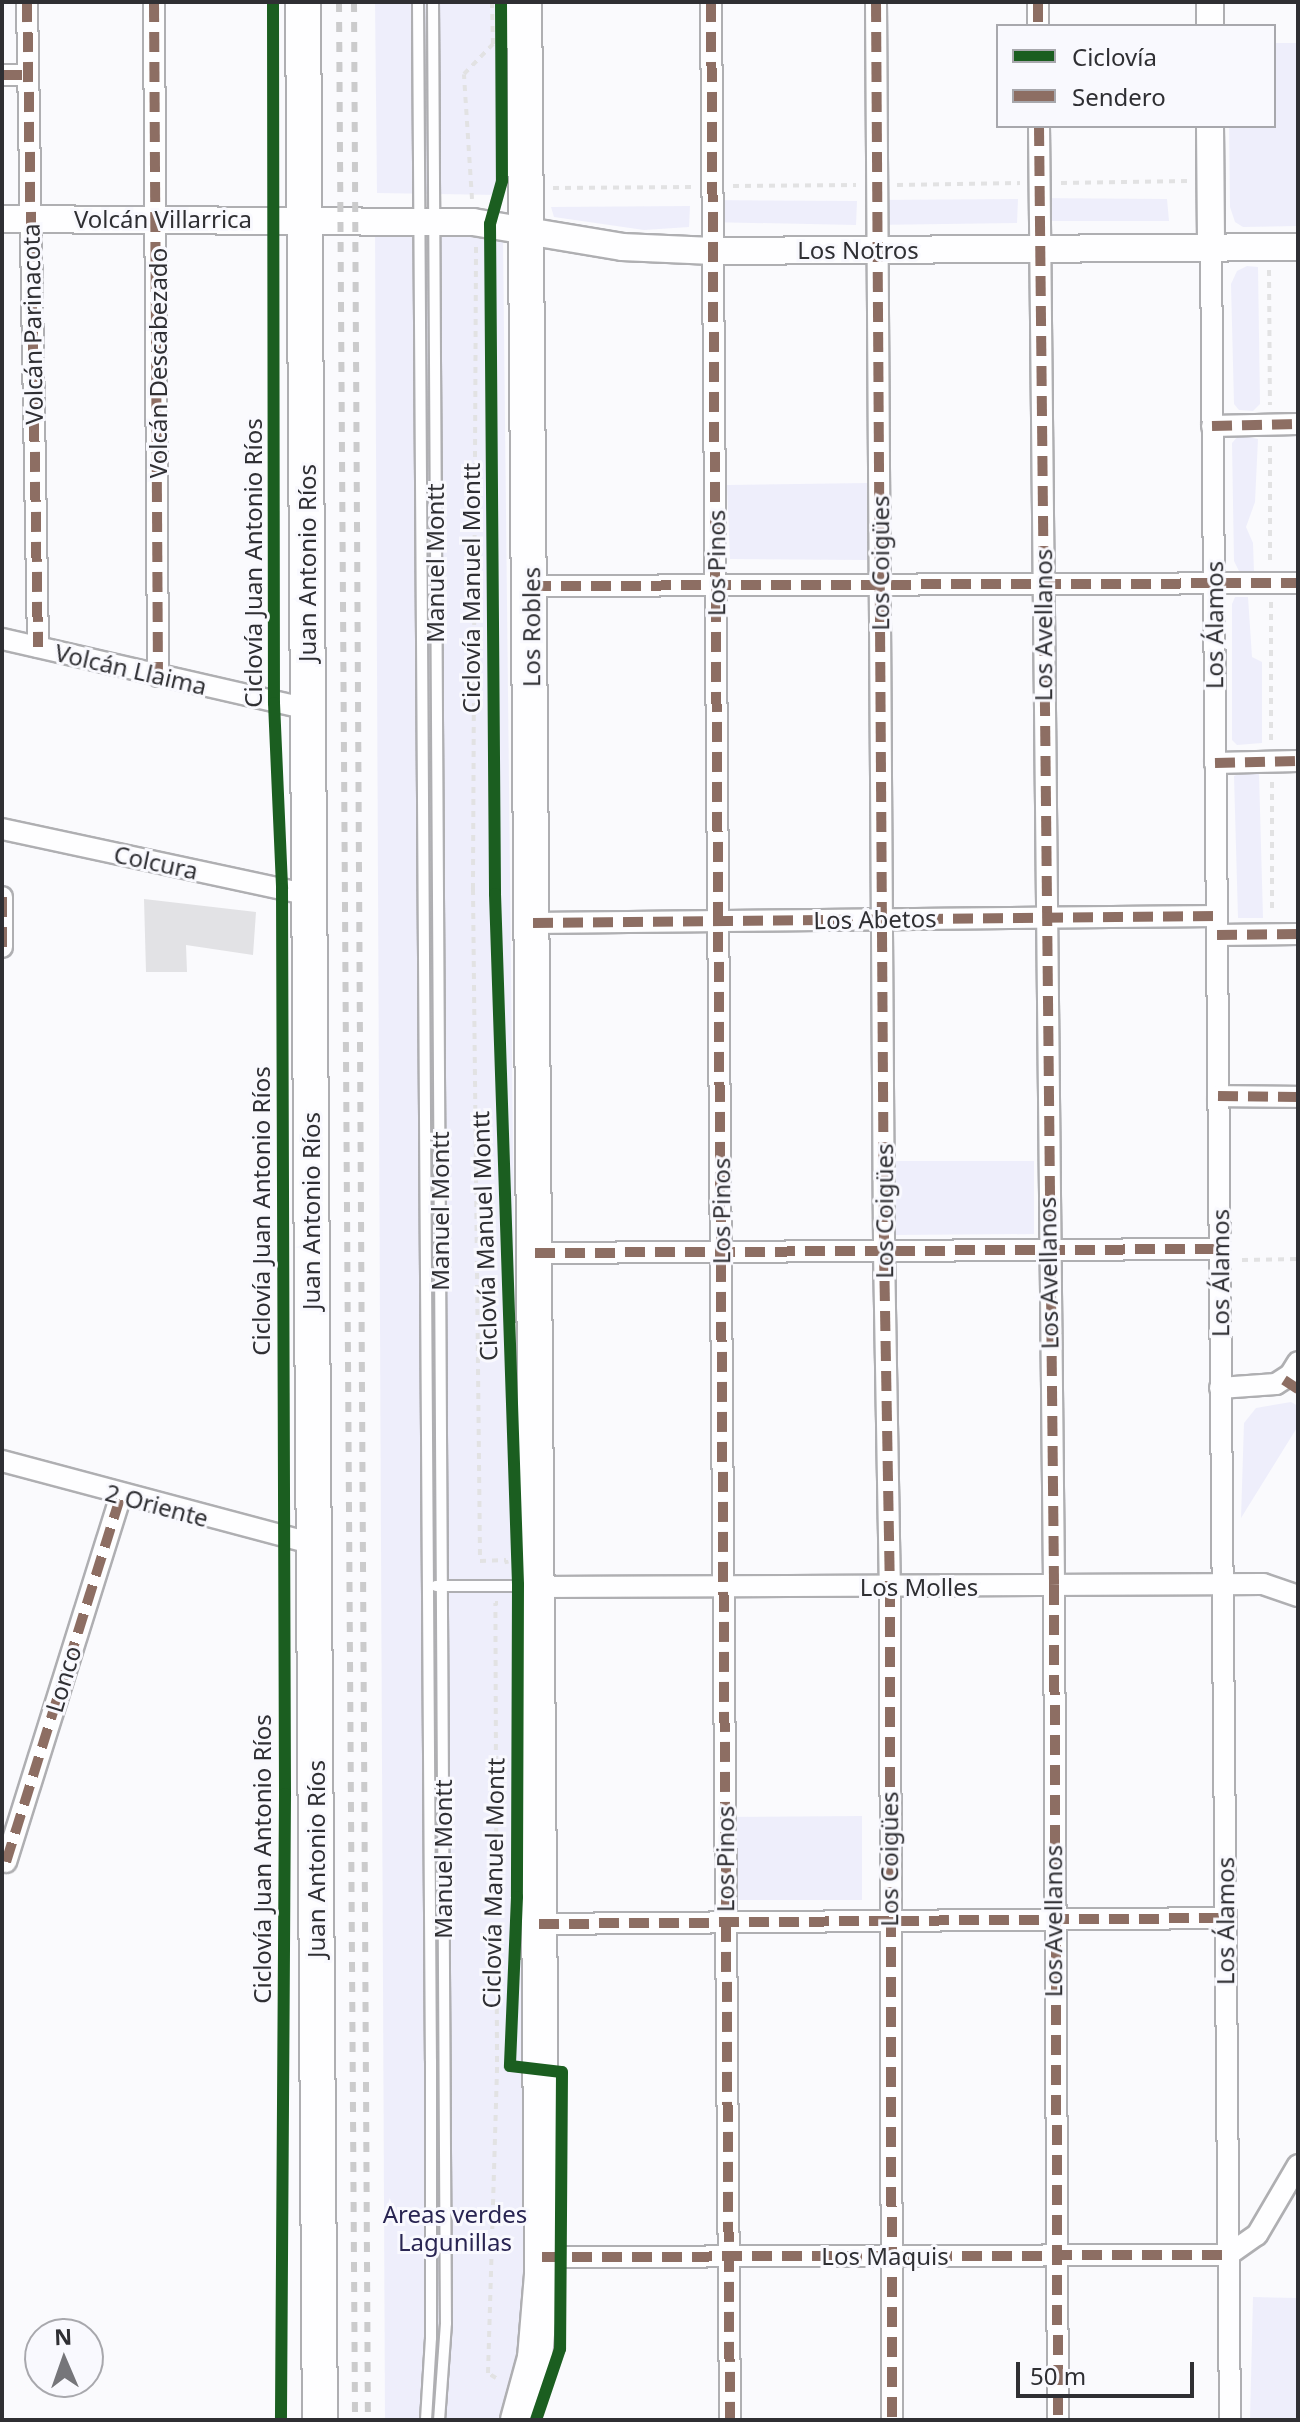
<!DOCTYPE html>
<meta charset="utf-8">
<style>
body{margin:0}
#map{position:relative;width:1300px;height:2422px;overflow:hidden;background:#fafafd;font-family:"Noto Sans",sans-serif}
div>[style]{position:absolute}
.green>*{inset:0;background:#eeeefb}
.building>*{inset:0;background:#e2e2e5}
.path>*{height:4px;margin-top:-2px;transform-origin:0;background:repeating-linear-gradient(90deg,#e2e2e3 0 6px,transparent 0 12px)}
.roads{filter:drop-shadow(2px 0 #afafb2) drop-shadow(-2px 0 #afafb2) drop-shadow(0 2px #afafb2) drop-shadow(0 -2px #afafb2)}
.service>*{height:10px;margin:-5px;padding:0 5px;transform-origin:5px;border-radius:5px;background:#fefeff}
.minor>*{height:20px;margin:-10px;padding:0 10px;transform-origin:10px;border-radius:10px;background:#fefeff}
.tertiary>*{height:26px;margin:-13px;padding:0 13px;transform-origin:13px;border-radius:13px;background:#fefeff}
.primary>*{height:34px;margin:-17px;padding:0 17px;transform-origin:17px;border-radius:17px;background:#fefeff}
.rail>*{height:6px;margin-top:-3px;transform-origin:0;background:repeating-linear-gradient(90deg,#cbcbcc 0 10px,transparent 0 20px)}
.quiet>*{height:10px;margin-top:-5px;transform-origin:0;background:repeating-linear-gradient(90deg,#8d6e63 0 20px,transparent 0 30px)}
.cycleway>*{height:12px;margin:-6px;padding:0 6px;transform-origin:6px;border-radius:6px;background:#1b5e20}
span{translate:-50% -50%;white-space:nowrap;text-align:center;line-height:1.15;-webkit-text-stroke:6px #f9f9fe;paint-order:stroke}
.street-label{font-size:24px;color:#2f2f33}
.park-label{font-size:24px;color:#292552}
.frame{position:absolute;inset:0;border:4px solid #2f2f33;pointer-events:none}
.legend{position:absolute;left:996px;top:24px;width:280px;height:104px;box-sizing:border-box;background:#f9f9fe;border:2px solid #a8a8ad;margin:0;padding:10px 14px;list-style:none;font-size:24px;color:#2f2f33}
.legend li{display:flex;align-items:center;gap:16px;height:40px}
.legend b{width:40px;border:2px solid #a8a8ad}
.north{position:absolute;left:24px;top:2318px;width:80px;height:80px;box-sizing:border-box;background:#f9f9fe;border:2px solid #a8a8ad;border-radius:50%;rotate:358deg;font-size:22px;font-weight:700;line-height:32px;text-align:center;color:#2f2f33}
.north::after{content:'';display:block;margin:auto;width:28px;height:36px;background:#76767a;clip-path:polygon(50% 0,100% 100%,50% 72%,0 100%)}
.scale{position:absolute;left:1016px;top:2362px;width:178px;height:36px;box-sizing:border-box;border:4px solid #2f2f33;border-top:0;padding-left:10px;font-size:24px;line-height:28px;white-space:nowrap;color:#2f2f33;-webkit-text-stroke:6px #f9f9fe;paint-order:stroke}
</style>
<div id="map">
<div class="green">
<div style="clip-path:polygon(375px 2px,497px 2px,498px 195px,377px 193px)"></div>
<div style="clip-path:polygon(1274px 43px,1298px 43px,1298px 226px,1243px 227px,1235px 222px,1230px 207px,1229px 126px,1274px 126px)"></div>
<div style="clip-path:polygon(1029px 198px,1167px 199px,1169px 221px,1030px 221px)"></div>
<div style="clip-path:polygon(1018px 199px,1017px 223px,872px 225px,872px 200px)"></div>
<div style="clip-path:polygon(705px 200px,857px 201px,856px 225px,706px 222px)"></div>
<div style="clip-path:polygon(690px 206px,689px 227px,644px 230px,554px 217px,551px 207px)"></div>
<div style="clip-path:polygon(475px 229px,503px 239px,526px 2331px,504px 2420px,385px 2420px,375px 230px)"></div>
<div style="clip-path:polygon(1247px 266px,1258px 267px,1260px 404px,1253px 411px,1239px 410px,1234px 404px,1231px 284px,1237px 271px)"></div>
<div style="clip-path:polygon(1239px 435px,1258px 439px,1255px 502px,1246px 527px,1253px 543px,1254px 572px,1249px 575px,1240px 573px,1234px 561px,1232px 443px)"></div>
<div style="clip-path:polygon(868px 483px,868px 560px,730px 559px,727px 485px)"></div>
<div style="clip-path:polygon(1235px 597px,1248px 597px,1252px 657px,1262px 662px,1262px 743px,1237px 745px,1232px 740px,1232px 604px)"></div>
<div style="clip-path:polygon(1241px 773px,1259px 774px,1263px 918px,1238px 918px,1234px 776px)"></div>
<div style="clip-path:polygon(893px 1161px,1034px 1161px,1034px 1234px,893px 1235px)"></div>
<div style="clip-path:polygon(1291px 1402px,1298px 1406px,1298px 1426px,1241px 1518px,1244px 1423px,1256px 1408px)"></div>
<div style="clip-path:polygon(862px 1816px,862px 1900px,718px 1900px,718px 1817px)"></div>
<div style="clip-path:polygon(1253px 2297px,1298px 2298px,1298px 2420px,1250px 2420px)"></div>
</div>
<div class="building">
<div style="clip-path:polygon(144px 899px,256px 912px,253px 955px,186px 945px,187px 972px,146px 972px)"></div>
</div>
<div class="path">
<div style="left:1061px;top:183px;width:127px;rotate:-0.9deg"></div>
<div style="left:897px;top:185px;width:123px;rotate:-0.9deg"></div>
<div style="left:733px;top:186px;width:123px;rotate:-0.5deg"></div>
<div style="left:553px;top:188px;width:139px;rotate:-0.4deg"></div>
<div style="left:472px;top:199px;width:125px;rotate:-93.7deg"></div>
<div style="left:464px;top:74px;width:42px;rotate:-46deg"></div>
<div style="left:493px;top:44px;width:42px;rotate:-91.4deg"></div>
<div style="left:476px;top:247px;width:642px;rotate:90.27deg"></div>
<div style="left:473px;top:889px;width:672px;rotate:89.4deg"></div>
<div style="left:480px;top:1561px;width:26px;rotate:-2deg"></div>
<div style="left:506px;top:1560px;width:4px;rotate:76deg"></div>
<div style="left:1269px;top:270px;width:135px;rotate:89.6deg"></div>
<div style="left:1270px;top:446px;width:115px;rotate:90deg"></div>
<div style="left:1271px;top:602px;width:139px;rotate:90deg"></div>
<div style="left:1272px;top:782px;width:131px;rotate:90deg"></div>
<div style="left:1242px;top:1260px;width:56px;rotate:-1deg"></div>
<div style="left:496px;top:2378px;width:9px;rotate:-148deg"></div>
<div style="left:488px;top:2373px;width:311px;rotate:-88.3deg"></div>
<div style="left:497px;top:2062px;width:459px;rotate:-90.2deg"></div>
<div style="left:495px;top:1603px;width:3px"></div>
</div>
<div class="roads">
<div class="service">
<div style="left:418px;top:2px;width:2059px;rotate:89.64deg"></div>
<div style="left:431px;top:2061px;width:277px;rotate:90deg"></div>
<div style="left:431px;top:2338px;width:82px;rotate:93.5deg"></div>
<div style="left:433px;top:2px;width:2321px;rotate:89.68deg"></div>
<div style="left:446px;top:2323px;width:97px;rotate:94.1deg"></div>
<div style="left:436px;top:1586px;width:96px"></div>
</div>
<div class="minor">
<div style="left:27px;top:2px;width:645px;rotate:89.02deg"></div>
<div style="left:154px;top:2px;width:674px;rotate:89.66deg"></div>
<div style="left:711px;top:2px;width:2418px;rotate:89.55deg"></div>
<div style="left:876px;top:2px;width:1249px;rotate:89.63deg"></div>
<div style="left:884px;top:1251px;width:336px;rotate:89deg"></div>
<div style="left:890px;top:1587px;width:833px;rotate:89.86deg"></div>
<div style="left:1038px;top:2px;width:24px;rotate:90deg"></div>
<div style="left:2px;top:75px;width:26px"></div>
<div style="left:1039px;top:126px;width:1459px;rotate:89.41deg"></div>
<div style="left:1054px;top:1585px;width:835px;rotate:89.73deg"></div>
<div style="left:1211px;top:248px;width:2172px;rotate:89.5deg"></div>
<div style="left:1212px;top:426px;width:86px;rotate:-1.3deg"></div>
<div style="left:531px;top:586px;width:767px;rotate:-0.22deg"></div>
<div style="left:2px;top:639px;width:314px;rotate:12.9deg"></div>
<div style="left:1215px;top:763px;width:83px;rotate:-1.4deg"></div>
<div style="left:2px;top:829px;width:314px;rotate:12.1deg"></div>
<div style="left:2px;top:897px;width:50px;rotate:90deg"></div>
<div style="left:533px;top:923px;width:684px;rotate:-0.59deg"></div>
<div style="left:1217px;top:935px;width:81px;rotate:-0.7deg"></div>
<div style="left:1218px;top:1096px;width:80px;rotate:0.7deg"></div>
<div style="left:535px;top:1253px;width:684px;rotate:-0.34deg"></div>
<div style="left:1220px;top:1388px;width:56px;rotate:-4.1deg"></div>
<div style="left:1276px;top:1384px;width:17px;rotate:-33deg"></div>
<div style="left:1290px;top:1375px;width:15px;rotate:-58deg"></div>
<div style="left:2px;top:1461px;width:322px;rotate:14.9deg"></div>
<div style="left:538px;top:1587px;width:725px;rotate:-0.24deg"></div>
<div style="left:1263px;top:1584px;width:37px;rotate:19deg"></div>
<div style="left:6px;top:1862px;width:385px;rotate:-72.6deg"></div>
<div style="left:539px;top:1924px;width:686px;rotate:-0.5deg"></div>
<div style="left:542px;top:2257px;width:686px;rotate:-0.17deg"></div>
<div style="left:1228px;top:2255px;width:35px;rotate:-35deg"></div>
<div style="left:1257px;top:2235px;width:81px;rotate:-59.6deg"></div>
</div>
<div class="tertiary">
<div style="left:1210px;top:2px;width:24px;rotate:90deg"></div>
<div style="left:1210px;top:126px;width:122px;rotate:89.5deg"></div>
<div style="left:2px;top:219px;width:471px;rotate:0.4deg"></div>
<div style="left:473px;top:222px;width:151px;rotate:9.5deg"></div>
<div style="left:622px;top:247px;width:91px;rotate:2.5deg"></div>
<div style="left:713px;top:251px;width:585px;rotate:-0.39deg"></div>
</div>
<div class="primary">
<div style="left:303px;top:2px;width:2418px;rotate:89.6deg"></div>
<div style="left:518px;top:2420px;width:64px;rotate:-74.7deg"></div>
<div style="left:535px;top:2358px;width:83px;rotate:-85.2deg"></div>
<div style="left:542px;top:2275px;width:2273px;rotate:-90.45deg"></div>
</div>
</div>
<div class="rail">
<div style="left:339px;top:2px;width:2418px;rotate:89.62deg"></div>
<div style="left:354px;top:2px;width:2418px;rotate:89.67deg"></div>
</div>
<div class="quiet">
<div style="left:27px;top:2px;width:645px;rotate:89.02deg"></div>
<div style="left:154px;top:2px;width:674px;rotate:89.66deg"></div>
<div style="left:711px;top:2px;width:2418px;rotate:89.55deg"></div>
<div style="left:876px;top:2px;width:1249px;rotate:89.63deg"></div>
<div style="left:884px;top:1251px;width:336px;rotate:89deg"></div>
<div style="left:890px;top:1587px;width:833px;rotate:89.86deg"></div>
<div style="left:1038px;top:2px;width:24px;rotate:90deg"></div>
<div style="left:2px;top:75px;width:26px"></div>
<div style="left:1039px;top:126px;width:1459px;rotate:89.41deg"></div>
<div style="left:1054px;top:1585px;width:835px;rotate:89.73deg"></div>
<div style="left:1212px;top:426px;width:86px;rotate:-1.3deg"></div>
<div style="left:531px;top:586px;width:767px;rotate:-0.22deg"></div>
<div style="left:1215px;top:763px;width:83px;rotate:-1.4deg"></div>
<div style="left:2px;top:897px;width:50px;rotate:90deg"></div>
<div style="left:533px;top:923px;width:684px;rotate:-0.59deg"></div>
<div style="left:1217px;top:935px;width:81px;rotate:-0.7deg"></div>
<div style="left:1218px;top:1096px;width:80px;rotate:0.7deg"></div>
<div style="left:535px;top:1253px;width:684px;rotate:-0.34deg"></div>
<div style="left:1284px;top:1380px;width:17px;rotate:33deg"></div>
<div style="left:6px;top:1862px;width:385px;rotate:-72.6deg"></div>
<div style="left:539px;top:1924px;width:686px;rotate:-0.5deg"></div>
<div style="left:542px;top:2257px;width:686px;rotate:-0.17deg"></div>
</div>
<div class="cycleway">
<div style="left:273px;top:2px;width:701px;rotate:89.92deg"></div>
<div style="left:274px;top:703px;width:186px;rotate:87.5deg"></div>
<div style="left:282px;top:889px;width:905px;rotate:89.81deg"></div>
<div style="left:285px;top:1794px;width:626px;rotate:90.37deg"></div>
<div style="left:501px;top:2px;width:179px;rotate:89.7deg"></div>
<div style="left:502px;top:181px;width:45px;rotate:105.6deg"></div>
<div style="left:490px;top:224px;width:670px;rotate:89.57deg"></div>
<div style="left:495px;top:894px;width:691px;rotate:88.09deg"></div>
<div style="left:518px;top:1585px;width:312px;rotate:90.2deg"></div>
<div style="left:517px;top:1897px;width:169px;rotate:92.4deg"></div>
<div style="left:510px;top:2066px;width:52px;rotate:6.6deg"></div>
<div style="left:562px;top:2072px;width:277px;rotate:90.4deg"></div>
<div style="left:560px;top:2349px;width:75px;rotate:108.7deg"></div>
</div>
<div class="street-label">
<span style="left:163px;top:219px">Volcán Villarrica</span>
<span style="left:858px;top:250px">Los Notros</span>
<span style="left:32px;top:324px;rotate:-91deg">Volcán Parinacota</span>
<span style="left:158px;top:363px;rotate:-90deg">Volcán Descabezado</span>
<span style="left:253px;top:563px;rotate:-90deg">Ciclovía Juan Antonio Ríos</span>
<span style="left:307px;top:563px;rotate:-90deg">Juan Antonio Ríos</span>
<span style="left:435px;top:563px;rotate:-90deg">Manuel Montt</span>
<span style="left:716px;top:563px;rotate:-90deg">Los Pinos</span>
<span style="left:880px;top:563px;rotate:-90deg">Los Coigües</span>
<span style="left:471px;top:588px;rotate:-90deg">Ciclovía Manuel Montt</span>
<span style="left:1043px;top:625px;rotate:-90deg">Los Avellanos</span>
<span style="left:1214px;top:625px;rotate:-90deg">Los Álamos</span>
<span style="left:531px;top:627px;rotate:-90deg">Los Robles</span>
<span style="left:131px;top:669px;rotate:13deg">Volcán Llaima</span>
<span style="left:156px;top:862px;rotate:12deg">Colcura</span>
<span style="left:875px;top:919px;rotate:-1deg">Los Abetos</span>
<span style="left:261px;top:1211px;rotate:-90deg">Ciclovía Juan Antonio Ríos</span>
<span style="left:311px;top:1211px;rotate:-90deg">Juan Antonio Ríos</span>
<span style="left:440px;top:1211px;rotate:-90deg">Manuel Montt</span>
<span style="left:721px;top:1211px;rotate:-90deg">Los Pinos</span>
<span style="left:884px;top:1211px;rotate:-90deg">Los Coigües</span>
<span style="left:484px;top:1236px;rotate:-92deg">Ciclovía Manuel Montt</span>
<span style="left:1048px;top:1273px;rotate:-91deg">Los Avellanos</span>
<span style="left:1220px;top:1273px;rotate:-90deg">Los Álamos</span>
<span style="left:157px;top:1505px;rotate:15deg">2 Oriente</span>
<span style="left:919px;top:1587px">Los Molles</span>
<span style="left:63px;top:1679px;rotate:-73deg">Lonco</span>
<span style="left:262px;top:1859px;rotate:-90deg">Ciclovía Juan Antonio Ríos</span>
<span style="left:316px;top:1859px;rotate:-90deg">Juan Antonio Ríos</span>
<span style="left:443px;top:1859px;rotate:-90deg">Manuel Montt</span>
<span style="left:725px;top:1859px;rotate:-90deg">Los Pinos</span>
<span style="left:889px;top:1859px;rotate:-90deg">Los Coigües</span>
<span style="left:493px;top:1883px;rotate:-89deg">Ciclovía Manuel Montt</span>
<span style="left:1053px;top:1921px;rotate:-90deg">Los Avellanos</span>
<span style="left:1225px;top:1921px;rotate:-90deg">Los Álamos</span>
<span style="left:885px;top:2256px">Los Maquis</span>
</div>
<div class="park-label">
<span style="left:455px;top:2228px">Areas verdes<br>Lagunillas</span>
</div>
<div class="frame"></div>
<ul class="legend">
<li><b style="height:10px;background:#1b5e20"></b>Ciclovía</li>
<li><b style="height:10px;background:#8d6e63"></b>Sendero</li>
</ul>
<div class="north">N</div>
<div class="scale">50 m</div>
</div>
